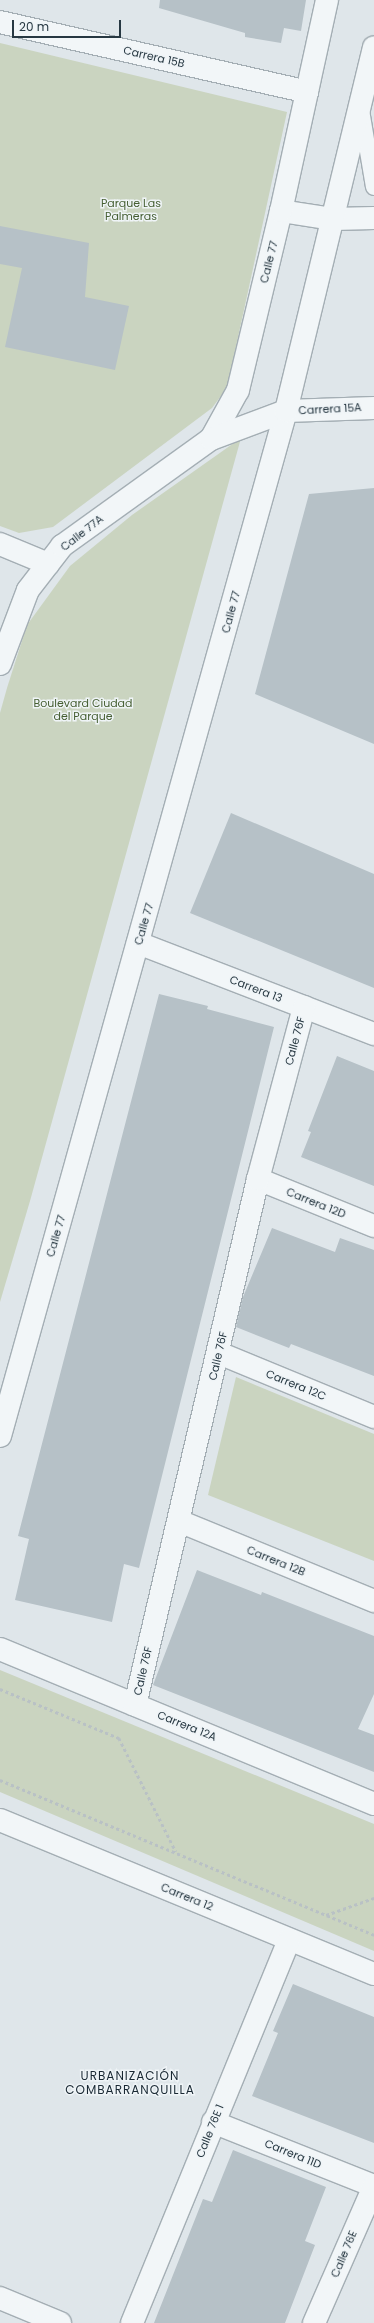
<!DOCTYPE html>
<meta charset="utf-8">
<style>
body{margin:0}
#map{position:relative;width:374px;height:2323px;overflow:hidden;background:#dfe6ea;font-family:Poppins,sans-serif}
div>[style]{position:absolute}
.green>*{inset:0;background:#cad4c0}
.building>*{inset:0;background:#b6c1c7}
.path>*{height:2.5px;margin-top:-1.25px;transform-origin:0;background:repeating-linear-gradient(90deg,#b9c1c5 0 3px,transparent 0 6px)}
.roads{filter:drop-shadow(1px 0 #a4aeb4) drop-shadow(-1px 0 #a4aeb4) drop-shadow(0 1px #a4aeb4) drop-shadow(0 -1px #a4aeb4)}
.service>*{height:16px;margin:-8px;padding:0 8px;transform-origin:8px;border-radius:8px;background:#f2f6f8}
.minor>*{height:22px;margin:-11px;padding:0 11px;transform-origin:11px;border-radius:11px;background:#f2f6f8}
.tertiary>*{height:22px;margin:-11px;padding:0 11px;transform-origin:11px;border-radius:11px;background:#f2f6f8}
span{translate:-50% -50%;white-space:nowrap;text-align:center;line-height:1.15;-webkit-text-stroke:3px #eff4f7;paint-order:stroke}
.street-label{font-size:11px;color:#273842}
.park-label{font-size:11px;color:#465f33}
.neighbourhood-label{font-size:12px;color:#192833;letter-spacing:1px}
.scale{position:absolute;left:12px;top:20px;width:109px;height:18px;box-sizing:border-box;border:2px solid #273842;border-top:0;padding-left:5px;font-size:12px;line-height:14px;white-space:nowrap;color:#273842;-webkit-text-stroke:3px #eff4f7;paint-order:stroke}
</style>
<div id="map">
<div class="green">
<div style="clip-path:polygon(0 43px,287px 112px,227px 388px,212px 408px,53px 527px,19px 533px,0 526px)"></div>
<div style="clip-path:polygon(241px 438px,30px 1201px,0 1302px,0 713px,7px 688px,27px 625px,70px 566px,132px 515px)"></div>
<div style="clip-path:polygon(236px 1377px,374px 1434px,374px 1561px,208px 1495px)"></div>
<div style="clip-path:polygon(0 1670px,374px 1824px,374px 1951px,0 1792px)"></div>
</div>
<div class="building">
<div style="clip-path:polygon(160px 0,306px 0,301px 31px,284px 28px,281px 43px,245px 37px,245px 33px,159px 8px)"></div>
<div style="clip-path:polygon(0 226px,89px 243px,85px 297px,129px 306px,115px 370px,5px 347px,22px 268px,0 264px)"></div>
<div style="clip-path:polygon(374px 488px,374px 744px,255px 694px,309px 494px)"></div>
<div style="clip-path:polygon(231px 813px,374px 874px,374px 988px,190px 913px)"></div>
<div style="clip-path:polygon(159px 994px,208px 1006px,207px 1009px,274px 1027px,139px 1568px,124px 1564px,112px 1622px,15px 1600px,29px 1539px,18px 1536px)"></div>
<div style="clip-path:polygon(337px 1056px,374px 1071px,374px 1186px,301px 1157px,311px 1132px,308px 1131px)"></div>
<div style="clip-path:polygon(272px 1228px,335px 1252px,340px 1238px,374px 1250px,374px 1376px,291px 1344px,289px 1348px,236px 1327px,243px 1297px)"></div>
<div style="clip-path:polygon(197px 1570px,261px 1595px,262px 1592px,374px 1636px,374px 1694px,358px 1729px,374px 1735px,374px 1772px,153px 1685px)"></div>
<div style="clip-path:polygon(293px 1984px,374px 2017px,374px 2143px,252px 2096px,278px 2033px,273px 2031px)"></div>
<div style="clip-path:polygon(233px 2150px,326px 2187px,305px 2241px,315px 2245px,285px 2323px,154px 2323px,203px 2199px,212px 2202px)"></div>
</div>
<div class="path">
<div style="left:0;top:1689px;width:129px;rotate:22.4deg"></div>
<div style="left:119px;top:1738px;width:127px;rotate:63.4deg"></div>
<div style="left:0;top:1780px;width:405px;rotate:22.5deg"></div>
<div style="left:326px;top:1915px;width:51px;rotate:-19.5deg"></div>
</div>
<div class="roads">
<div class="service">
<div style="left:361px;top:110px;width:78px;rotate:80.4deg"></div>
</div>
<div class="minor">
<div style="left:0;top:22px;width:315px;rotate:12.8deg"></div>
<div style="left:281px;top:211px;width:53px;rotate:8.7deg"></div>
<div style="left:333px;top:219px;width:41px;rotate:-1.4deg"></div>
<div style="left:0;top:544px;width:52px;rotate:22.6deg"></div>
<div style="left:138px;top:943px;width:253px;rotate:21.1deg"></div>
<div style="left:258px;top:1179px;width:125px;rotate:22.1deg"></div>
<div style="left:219px;top:1353px;width:168px;rotate:22.4deg"></div>
<div style="left:0;top:1436px;width:1064px;rotate:-74.41deg"></div>
<div style="left:286px;top:411px;width:88px;rotate:-2deg"></div>
<div style="left:179px;top:1521px;width:211px;rotate:22.3deg"></div>
<div style="left:0;top:1649px;width:405px;rotate:22.5deg"></div>
<div style="left:135px;top:1705px;width:540px;rotate:-76.84deg"></div>
<div style="left:258px;top:1179px;width:178px;rotate:-75deg"></div>
<div style="left:0;top:1820px;width:404px;rotate:22.4deg"></div>
<div style="left:213px;top:2122px;width:173px;rotate:21.7deg"></div>
<div style="left:0;top:2298px;width:65px;rotate:22.6deg"></div>
<div style="left:132px;top:2323px;width:414px;rotate:-67.7deg"></div>
<div style="left:314px;top:2323px;width:150px;rotate:-66.3deg"></div>
</div>
<div class="tertiary">
<div style="left:211px;top:439px;width:56px;rotate:-61.1deg"></div>
<div style="left:238px;top:390px;width:184px;rotate:-76.5deg"></div>
<div style="left:281px;top:211px;width:216px;rotate:-77.7deg"></div>
<div style="left:0;top:664px;width:79px;rotate:-69.3deg"></div>
<div style="left:28px;top:590px;width:56px;rotate:-52.3deg"></div>
<div style="left:62px;top:546px;width:183px;rotate:-35.7deg"></div>
<div style="left:211px;top:439px;width:80px;rotate:-20.5deg"></div>
<div style="left:286px;top:411px;width:374px;rotate:-76.4deg"></div>
</div>
</div>
<div class="street-label">
<span style="left:154px;top:57px;rotate:13deg">Carrera 15B</span>
<span style="left:269px;top:262px;rotate:-76deg">Calle 77</span>
<span style="left:330px;top:409px;rotate:-3deg">Carrera 15A</span>
<span style="left:82px;top:533px;rotate:-38deg">Calle 77A</span>
<span style="left:231px;top:612px;rotate:-75deg">Calle 77</span>
<span style="left:144px;top:924px;rotate:-74deg">Calle 77</span>
<span style="left:256px;top:989px;rotate:21deg">Carrera 13</span>
<span style="left:295px;top:1041px;rotate:-75deg">Calle 76F</span>
<span style="left:316px;top:1203px;rotate:22deg">Carrera 12D</span>
<span style="left:56px;top:1236px;rotate:-74deg">Calle 77</span>
<span style="left:218px;top:1356px;rotate:-77deg">Calle 76F</span>
<span style="left:296px;top:1385px;rotate:22deg">Carrera 12C</span>
<span style="left:276px;top:1561px;rotate:22deg">Carrera 12B</span>
<span style="left:143px;top:1671px;rotate:-77deg">Calle 76F</span>
<span style="left:187px;top:1726px;rotate:22deg">Carrera 12A</span>
<span style="left:187px;top:1897px;rotate:22deg">Carrera 12</span>
<span style="left:210px;top:2131px;rotate:-68deg">Calle 76E 1</span>
<span style="left:293px;top:2154px;rotate:22deg">Carrera 11D</span>
<span style="left:344px;top:2254px;rotate:-67deg">Calle 76E</span>
</div>
<div class="park-label">
<span style="left:131px;top:210px">Parque Las<br>Palmeras</span>
<span style="left:83px;top:710px">Boulevard Ciudad<br>del Parque</span>
</div>
<div class="neighbourhood-label">
<span style="left:130px;top:2083px">URBANIZACIÓN<br>COMBARRANQUILLA</span>
</div>
<div class="scale">20 m</div>
</div>
